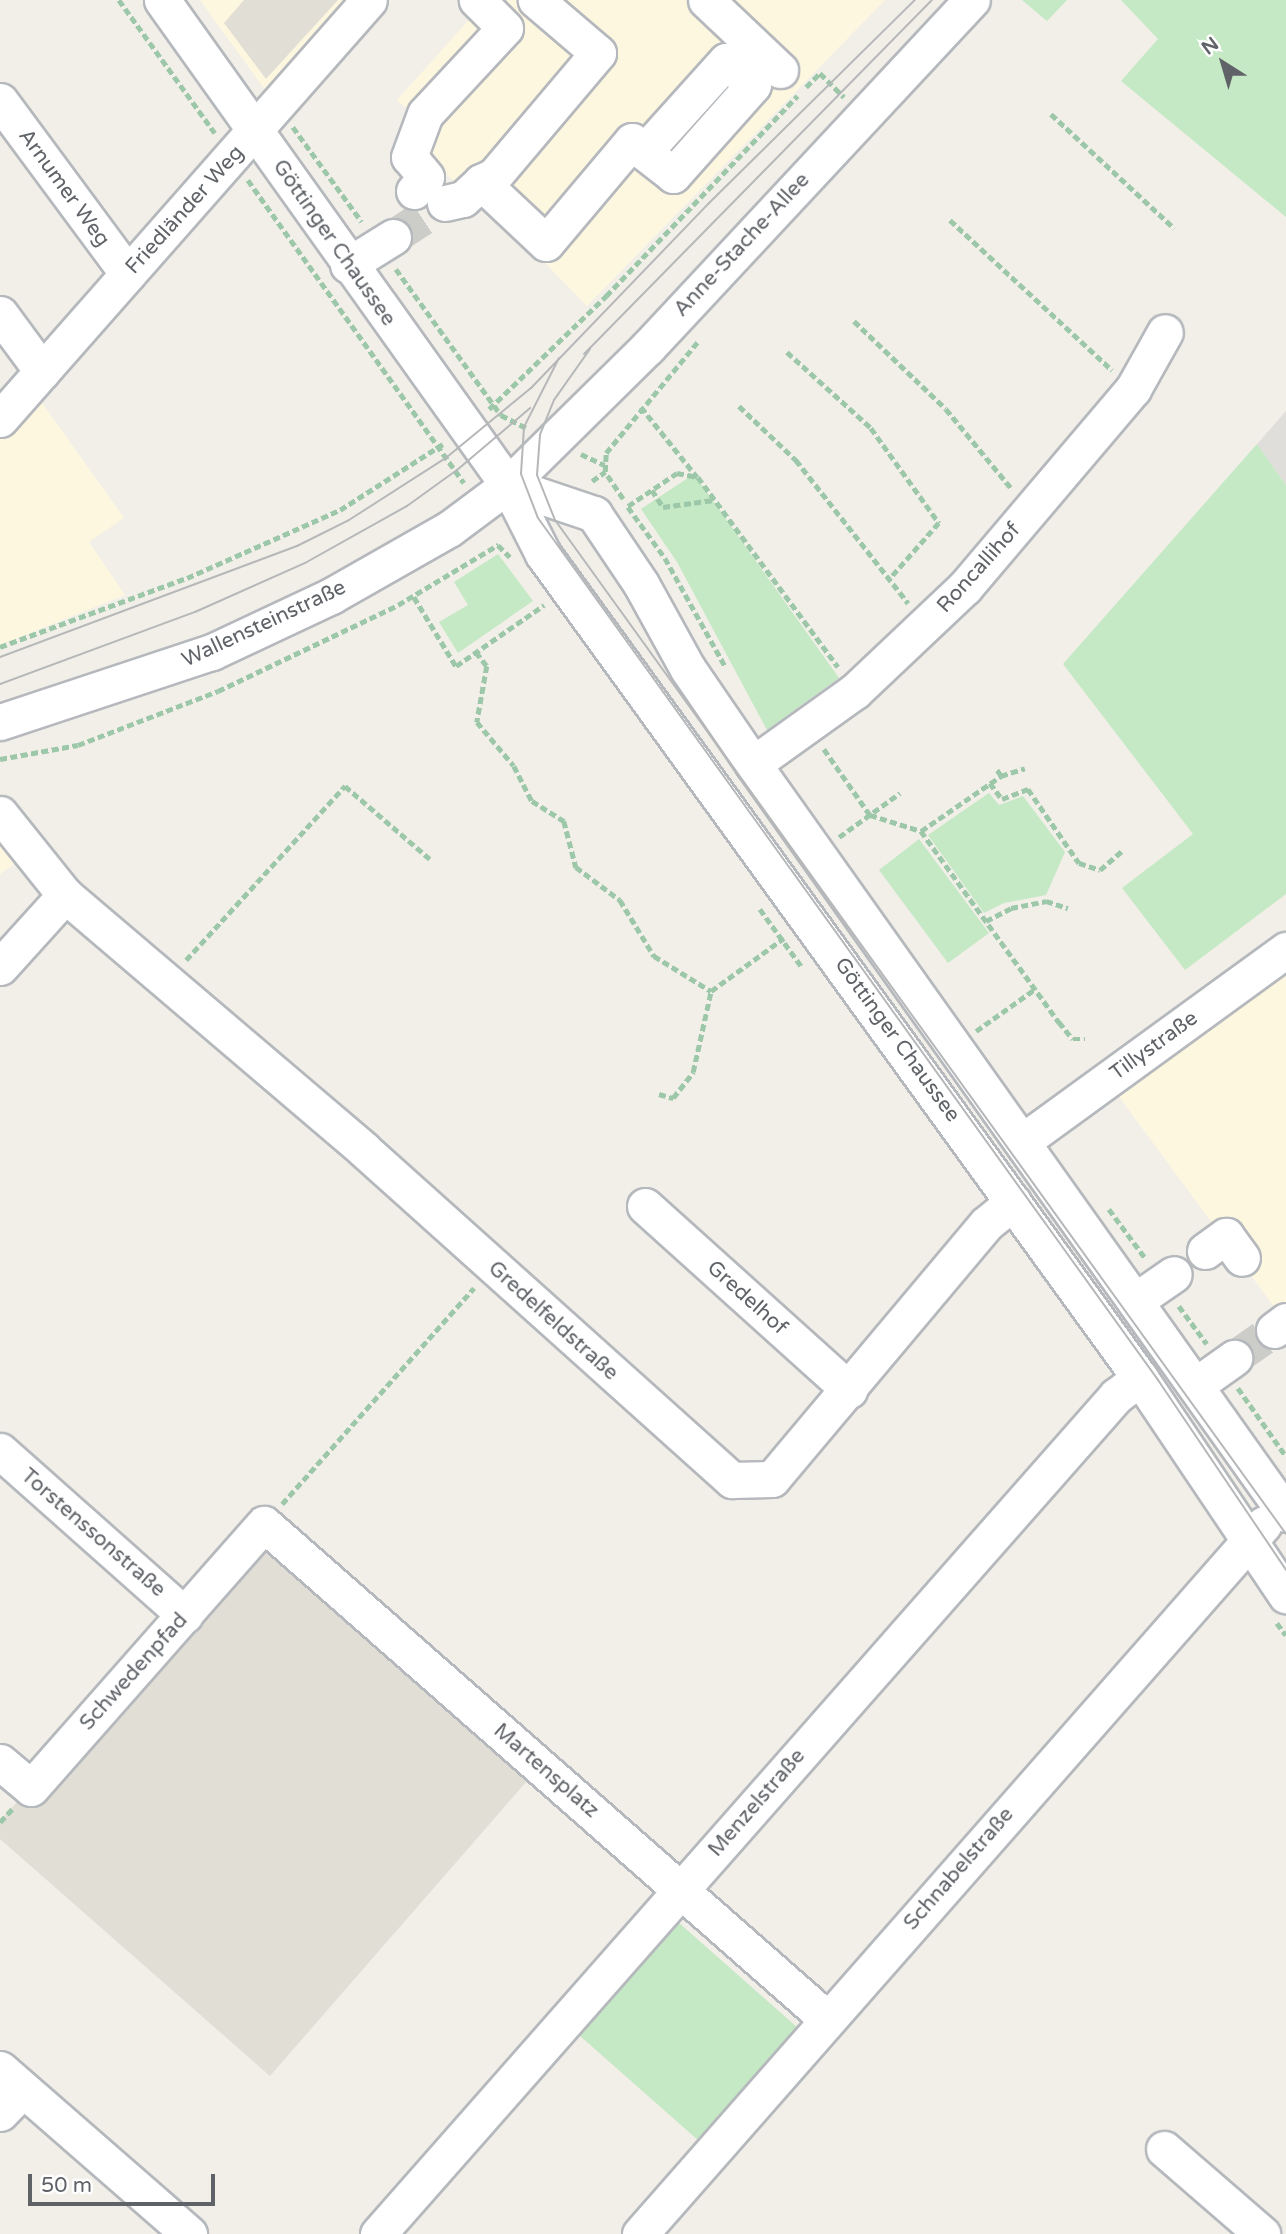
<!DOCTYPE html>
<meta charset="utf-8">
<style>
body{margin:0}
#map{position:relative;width:1286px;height:2234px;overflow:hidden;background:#f1efe8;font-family:"Varela Round",sans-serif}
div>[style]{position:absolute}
.commercial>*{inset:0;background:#fef7e0}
.industrial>*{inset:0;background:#e0deda}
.education>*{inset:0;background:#e1ded6}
.green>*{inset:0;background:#c5e8c5}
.minor-tunnel>*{height:35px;margin-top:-17.5px;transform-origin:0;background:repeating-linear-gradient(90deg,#ccccc8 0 35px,transparent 0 53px)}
.path>*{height:4.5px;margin-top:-2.25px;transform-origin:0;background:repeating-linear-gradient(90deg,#9cc7a9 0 7px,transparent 0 10.5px)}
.roads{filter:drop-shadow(2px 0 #b5b8bc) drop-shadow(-2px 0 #b5b8bc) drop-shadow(0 2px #b5b8bc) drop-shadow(0 -2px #b5b8bc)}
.minor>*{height:35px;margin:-17.5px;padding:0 17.5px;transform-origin:17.5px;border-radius:17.5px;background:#fff}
.tram>*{height:2px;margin:-1px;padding:0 1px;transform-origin:1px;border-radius:1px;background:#b6b7b8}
span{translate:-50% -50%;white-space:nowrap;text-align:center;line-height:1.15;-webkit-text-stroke:5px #fff;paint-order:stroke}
.street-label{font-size:21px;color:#5f6368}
.north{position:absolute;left:1188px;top:28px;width:70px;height:70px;-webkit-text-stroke:5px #fff;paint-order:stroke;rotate:323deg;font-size:19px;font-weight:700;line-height:28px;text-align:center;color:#5f6368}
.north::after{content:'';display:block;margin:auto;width:24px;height:32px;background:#5f6368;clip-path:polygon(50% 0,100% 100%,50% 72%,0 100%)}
.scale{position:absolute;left:28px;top:2174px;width:187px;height:32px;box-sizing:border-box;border:4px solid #5f6368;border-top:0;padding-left:9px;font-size:21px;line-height:24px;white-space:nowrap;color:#5f6368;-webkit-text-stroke:5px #fff;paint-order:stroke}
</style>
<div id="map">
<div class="commercial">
<div style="clip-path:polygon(200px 0,362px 0,274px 102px)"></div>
<div style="clip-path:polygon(463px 0,885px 0,587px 306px,484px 200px,455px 182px,416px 147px,416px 117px,397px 100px,476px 12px)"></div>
<div style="clip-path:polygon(35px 393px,124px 518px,89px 542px,125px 595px,0 645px,0 433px)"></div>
<div style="clip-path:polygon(0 824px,24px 857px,0 874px)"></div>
<div style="clip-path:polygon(1286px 969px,1286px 1323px,1117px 1094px)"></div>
</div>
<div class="industrial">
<div style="clip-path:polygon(1286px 411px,1286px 485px,1257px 444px)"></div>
</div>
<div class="education">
<div style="clip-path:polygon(244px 0,338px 0,266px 79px,224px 23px)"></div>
<div style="clip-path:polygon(264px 1524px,540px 1766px,270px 2076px,0 1839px,0 1821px)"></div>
</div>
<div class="green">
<div style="clip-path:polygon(1022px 0,1067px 0,1047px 21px)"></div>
<div style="clip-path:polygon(1121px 0,1286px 0,1286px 217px,1121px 81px,1158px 39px)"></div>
<div style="clip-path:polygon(1257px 444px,1286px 485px,1286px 894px,1185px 970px,1122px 888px,1193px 834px,1063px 664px)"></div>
<div style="clip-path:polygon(694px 474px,839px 678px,767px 730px,677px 562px,641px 509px)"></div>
<div style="clip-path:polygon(498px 554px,533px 601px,458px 653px,439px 622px,468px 605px,454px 582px)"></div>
<div style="clip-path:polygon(989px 793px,999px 805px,1023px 796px,1065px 852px,1046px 895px,1004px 903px,984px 913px,928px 835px)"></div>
<div style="clip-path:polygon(919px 839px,989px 933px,948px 963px,879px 870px)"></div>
<div style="clip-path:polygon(678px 1922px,798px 2028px,699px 2141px,579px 2035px)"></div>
</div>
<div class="minor-tunnel">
<div style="left:393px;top:237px;width:62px;rotate:-33.2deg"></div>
<div style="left:1234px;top:1358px;width:49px;rotate:-35deg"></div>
</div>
<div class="path">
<div style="left:119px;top:0;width:164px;rotate:54.2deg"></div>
<div style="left:806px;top:87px;width:20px;rotate:-45deg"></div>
<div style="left:820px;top:73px;width:34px;rotate:45deg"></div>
<div style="left:1051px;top:114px;width:168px;rotate:42.8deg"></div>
<div style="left:293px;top:127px;width:117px;rotate:54deg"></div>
<div style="left:248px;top:180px;width:372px;rotate:54.5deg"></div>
<div style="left:950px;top:220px;width:221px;rotate:42.8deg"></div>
<div style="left:396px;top:269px;width:180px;rotate:54.3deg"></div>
<div style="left:501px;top:415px;width:28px;rotate:27deg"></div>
<div style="left:854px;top:321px;width:127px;rotate:43.7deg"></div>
<div style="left:946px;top:409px;width:104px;rotate:50.5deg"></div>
<div style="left:787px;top:352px;width:113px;rotate:42.1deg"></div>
<div style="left:871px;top:428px;width:117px;rotate:54.4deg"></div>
<div style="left:939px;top:523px;width:77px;rotate:131.3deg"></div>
<div style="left:739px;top:406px;width:79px;rotate:43.5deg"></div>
<div style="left:796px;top:460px;width:182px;rotate:51.9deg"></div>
<div style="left:641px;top:407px;width:90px;rotate:51.3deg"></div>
<div style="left:489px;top:409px;width:163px;rotate:-44deg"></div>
<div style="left:606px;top:296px;width:277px;rotate:-46.3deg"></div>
<div style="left:581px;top:454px;width:26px;rotate:25deg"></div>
<div style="left:592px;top:481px;width:16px;rotate:-35deg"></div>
<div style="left:652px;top:490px;width:20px;rotate:57deg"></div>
<div style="left:663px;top:507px;width:51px;rotate:-7.8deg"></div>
<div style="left:623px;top:499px;width:32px;rotate:-124deg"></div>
<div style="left:605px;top:472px;width:19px;rotate:-87deg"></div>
<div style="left:606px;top:453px;width:146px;rotate:-50.5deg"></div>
<div style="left:628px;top:506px;width:59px;rotate:-34deg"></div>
<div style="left:677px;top:473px;width:21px;rotate:11deg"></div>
<div style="left:698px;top:477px;width:236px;rotate:53.6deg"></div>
<div style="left:628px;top:507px;width:63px;rotate:54deg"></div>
<div style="left:665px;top:558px;width:124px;rotate:60.9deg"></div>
<div style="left:414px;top:597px;width:81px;rotate:58.7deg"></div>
<div style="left:456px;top:666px;width:107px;rotate:-34.7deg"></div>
<div style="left:0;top:647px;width:199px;rotate:-20.3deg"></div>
<div style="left:187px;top:578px;width:167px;rotate:-24deg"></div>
<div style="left:340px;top:510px;width:122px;rotate:-32.7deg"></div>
<div style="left:476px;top:652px;width:18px;rotate:52deg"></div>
<div style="left:487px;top:666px;width:57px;rotate:100.1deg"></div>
<div style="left:477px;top:722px;width:57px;rotate:49.9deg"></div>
<div style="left:514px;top:766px;width:39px;rotate:63deg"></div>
<div style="left:532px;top:801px;width:38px;rotate:32deg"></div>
<div style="left:564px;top:821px;width:48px;rotate:75.4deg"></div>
<div style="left:576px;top:867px;width:55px;rotate:36.9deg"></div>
<div style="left:620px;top:900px;width:66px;rotate:58.7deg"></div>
<div style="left:654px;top:956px;width:67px;rotate:31.6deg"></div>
<div style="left:824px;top:749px;width:80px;rotate:55.1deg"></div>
<div style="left:870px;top:815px;width:53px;rotate:17.4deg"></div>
<div style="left:921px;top:831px;width:97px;rotate:-34.5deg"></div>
<div style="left:1001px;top:776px;width:9px;rotate:-126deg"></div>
<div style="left:0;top:759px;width:79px;rotate:-10.2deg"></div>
<div style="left:78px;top:745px;width:150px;rotate:-21.1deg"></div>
<div style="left:218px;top:691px;width:199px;rotate:-25.5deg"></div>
<div style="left:398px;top:605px;width:117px;rotate:-31deg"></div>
<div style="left:498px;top:545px;width:17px;rotate:45deg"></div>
<div style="left:1001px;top:776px;width:25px;rotate:-18deg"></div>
<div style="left:990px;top:783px;width:20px;rotate:53deg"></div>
<div style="left:1002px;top:799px;width:28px;rotate:-21deg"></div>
<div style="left:1028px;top:789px;width:90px;rotate:55.4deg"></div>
<div style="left:1079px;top:863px;width:22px;rotate:18deg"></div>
<div style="left:1100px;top:870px;width:30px;rotate:-41deg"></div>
<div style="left:921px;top:831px;width:236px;rotate:54.2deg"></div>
<div style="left:1059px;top:1022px;width:22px;rotate:51deg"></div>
<div style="left:1073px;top:1039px;width:12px"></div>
<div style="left:839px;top:837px;width:75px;rotate:-35.8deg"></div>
<div style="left:760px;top:909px;width:72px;rotate:54.1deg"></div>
<div style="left:986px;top:921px;width:28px;rotate:-27deg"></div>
<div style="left:1011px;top:908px;width:36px;rotate:-11deg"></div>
<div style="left:1046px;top:901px;width:23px;rotate:18deg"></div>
<div style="left:186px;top:960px;width:236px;rotate:-47.6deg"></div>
<div style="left:345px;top:786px;width:112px;rotate:40.7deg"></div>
<div style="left:976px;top:1031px;width:72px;rotate:-35.4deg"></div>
<div style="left:659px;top:1094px;width:15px;rotate:16deg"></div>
<div style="left:673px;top:1098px;width:33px;rotate:-52deg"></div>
<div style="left:693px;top:1072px;width:83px;rotate:-77.5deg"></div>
<div style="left:711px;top:991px;width:90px;rotate:-36deg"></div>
<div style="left:1109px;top:1209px;width:62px;rotate:53.5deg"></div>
<div style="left:1179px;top:1306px;width:47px;rotate:53.6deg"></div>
<div style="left:1238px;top:1388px;width:83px;rotate:54.8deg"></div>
<div style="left:282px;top:1504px;width:289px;rotate:-48.4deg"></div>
<div style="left:1277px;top:1623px;width:15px;rotate:53deg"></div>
<div style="left:0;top:1822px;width:18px;rotate:-47deg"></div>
</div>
<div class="roads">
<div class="minor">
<div style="left:162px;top:0;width:596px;rotate:54.5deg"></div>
<div style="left:508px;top:485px;width:77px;rotate:63.1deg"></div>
<div style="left:543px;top:554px;width:1018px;rotate:54.08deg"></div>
<div style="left:1140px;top:1378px;width:262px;rotate:56.1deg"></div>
<div style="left:706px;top:0;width:102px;rotate:43.4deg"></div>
<div style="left:0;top:101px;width:215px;rotate:53.5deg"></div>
<div style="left:481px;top:182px;width:14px;rotate:-25deg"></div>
<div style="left:494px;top:176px;width:161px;rotate:-49.8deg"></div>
<div style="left:598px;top:53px;width:82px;rotate:-139.5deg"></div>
<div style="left:414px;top:191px;width:18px;rotate:-49deg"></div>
<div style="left:426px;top:177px;width:26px;rotate:-130deg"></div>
<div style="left:409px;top:157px;width:46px;rotate:-69.6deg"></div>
<div style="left:425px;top:114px;width:117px;rotate:-47.1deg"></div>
<div style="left:505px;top:28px;width:40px;rotate:-135deg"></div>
<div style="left:445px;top:203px;width:18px;rotate:-13deg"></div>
<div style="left:463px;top:199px;width:25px;rotate:-43deg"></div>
<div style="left:481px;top:182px;width:89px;rotate:43.2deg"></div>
<div style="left:546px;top:243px;width:133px;rotate:-49.9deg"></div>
<div style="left:632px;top:141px;width:16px;rotate:43deg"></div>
<div style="left:644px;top:152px;width:37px;rotate:38deg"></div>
<div style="left:673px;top:175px;width:120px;rotate:-48.4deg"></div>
<div style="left:753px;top:85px;width:36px;rotate:-138deg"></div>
<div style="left:726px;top:61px;width:122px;rotate:132deg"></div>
<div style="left:348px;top:265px;width:53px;rotate:-31.9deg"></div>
<div style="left:0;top:314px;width:71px;rotate:53.6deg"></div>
<div style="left:0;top:419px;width:558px;rotate:-48.63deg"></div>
<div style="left:508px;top:485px;width:91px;rotate:18.6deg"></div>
<div style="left:594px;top:514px;width:84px;rotate:56.1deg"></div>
<div style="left:641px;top:584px;width:97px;rotate:61.1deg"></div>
<div style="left:688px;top:669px;width:115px;rotate:55.6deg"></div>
<div style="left:753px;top:764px;width:920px;rotate:54.6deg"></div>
<div style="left:0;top:722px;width:223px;rotate:-18.3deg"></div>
<div style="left:212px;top:652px;width:132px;rotate:-25.2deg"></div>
<div style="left:331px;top:596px;width:136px;rotate:-29.6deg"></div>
<div style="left:449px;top:529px;width:74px;rotate:-36.7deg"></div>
<div style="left:508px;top:485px;width:197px;rotate:-44.6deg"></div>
<div style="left:648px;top:347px;width:475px;rotate:-47deg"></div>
<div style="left:753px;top:764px;width:125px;rotate:-35.6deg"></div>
<div style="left:855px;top:691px;width:151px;rotate:-43.4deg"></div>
<div style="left:965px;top:587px;width:260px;rotate:-49.7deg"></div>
<div style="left:1133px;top:389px;width:65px;rotate:-60.7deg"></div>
<div style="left:0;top:814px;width:104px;rotate:51.3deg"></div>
<div style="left:65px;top:895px;width:392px;rotate:40.4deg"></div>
<div style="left:363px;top:1149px;width:496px;rotate:41.9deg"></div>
<div style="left:732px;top:1480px;width:40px;rotate:-1.4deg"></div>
<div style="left:772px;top:1479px;width:333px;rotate:-50deg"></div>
<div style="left:986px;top:1224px;width:35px;rotate:-39deg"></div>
<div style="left:0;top:967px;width:97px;rotate:-47.9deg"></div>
<div style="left:1023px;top:1141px;width:325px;rotate:-36deg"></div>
<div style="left:645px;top:1206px;width:275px;rotate:42deg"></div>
<div style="left:1205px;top:1251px;width:26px;rotate:-36deg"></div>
<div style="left:1226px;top:1236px;width:27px;rotate:54deg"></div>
<div style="left:1135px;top:1301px;width:47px;rotate:-34.7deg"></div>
<div style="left:1274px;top:1330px;width:15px;rotate:-37deg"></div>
<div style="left:1196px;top:1385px;width:47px;rotate:-35.4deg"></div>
<div style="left:0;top:1451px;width:247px;rotate:41.6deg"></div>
<div style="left:0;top:1762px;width:40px;rotate:40deg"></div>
<div style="left:31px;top:1788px;width:352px;rotate:-48.6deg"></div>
<div style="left:264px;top:1524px;width:750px;rotate:41.32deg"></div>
<div style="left:0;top:2069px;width:251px;rotate:41.1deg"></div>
<div style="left:0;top:2113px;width:33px;rotate:-46deg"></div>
<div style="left:1164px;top:2149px;width:130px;rotate:40.9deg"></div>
<div style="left:378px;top:2234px;width:1117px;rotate:-48.63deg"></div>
<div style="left:1116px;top:1396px;width:30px;rotate:-37deg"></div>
<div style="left:640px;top:2234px;width:945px;rotate:-48.69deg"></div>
</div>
</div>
<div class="tram">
<div style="left:590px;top:349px;width:62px;rotate:125.2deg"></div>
<div style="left:554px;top:400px;width:38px;rotate:112deg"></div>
<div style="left:540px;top:435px;width:40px;rotate:94.3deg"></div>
<div style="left:537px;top:475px;width:48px;rotate:68.2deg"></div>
<div style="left:555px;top:520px;width:1250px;rotate:54.21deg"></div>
<div style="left:584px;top:354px;width:496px;rotate:-45.5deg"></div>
<div style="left:559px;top:358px;width:77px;rotate:116.9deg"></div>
<div style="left:524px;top:427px;width:47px;rotate:93.7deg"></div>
<div style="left:521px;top:474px;width:47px;rotate:68.9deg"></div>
<div style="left:538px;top:518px;width:1062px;rotate:54.27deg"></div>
<div style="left:1158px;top:1380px;width:229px;rotate:56deg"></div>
<div style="left:0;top:657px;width:317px;rotate:-20.5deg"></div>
<div style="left:297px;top:546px;width:58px;rotate:-26.6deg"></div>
<div style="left:349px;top:520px;width:117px;rotate:-32.7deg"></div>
<div style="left:447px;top:457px;width:109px;rotate:-39.4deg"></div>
<div style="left:531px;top:388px;width:257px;rotate:-46.1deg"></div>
<div style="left:709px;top:203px;width:289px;rotate:-44.6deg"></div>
<div style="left:0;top:684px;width:208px;rotate:-20.3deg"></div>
<div style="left:195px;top:612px;width:120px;rotate:-24deg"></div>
<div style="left:305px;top:563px;width:117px;rotate:-29.2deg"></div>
<div style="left:407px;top:506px;width:62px;rotate:-35.8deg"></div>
<div style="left:457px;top:470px;width:96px;rotate:-40.3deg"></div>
</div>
<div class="street-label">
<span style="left:64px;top:188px;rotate:54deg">Arnumer Weg</span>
<span style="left:185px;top:210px;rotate:-48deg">Friedländer Weg</span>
<span style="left:334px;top:243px;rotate:55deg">Göttinger Chaussee</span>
<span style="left:742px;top:245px;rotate:-47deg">Anne-Stache-Allee</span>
<span style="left:979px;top:568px;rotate:-48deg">Roncallihof</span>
<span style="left:264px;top:624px;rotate:-25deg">Wallensteinstraße</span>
<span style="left:897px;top:1040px;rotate:54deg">Göttinger Chaussee</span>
<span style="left:1154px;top:1046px;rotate:-36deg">Tillystraße</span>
<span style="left:747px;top:1298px;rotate:42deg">Gredelhof</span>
<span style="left:553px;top:1321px;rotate:42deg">Gredelfeldstraße</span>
<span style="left:93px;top:1533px;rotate:41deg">Torstenssonstraße</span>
<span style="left:134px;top:1672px;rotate:-48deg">Schwedenpfad</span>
<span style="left:546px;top:1771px;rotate:41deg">Martensplatz</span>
<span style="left:757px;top:1803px;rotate:-49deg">Menzelstraße</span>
<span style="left:959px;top:1869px;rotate:-49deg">Schnabelstraße</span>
</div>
<div class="north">N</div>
<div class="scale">50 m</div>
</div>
